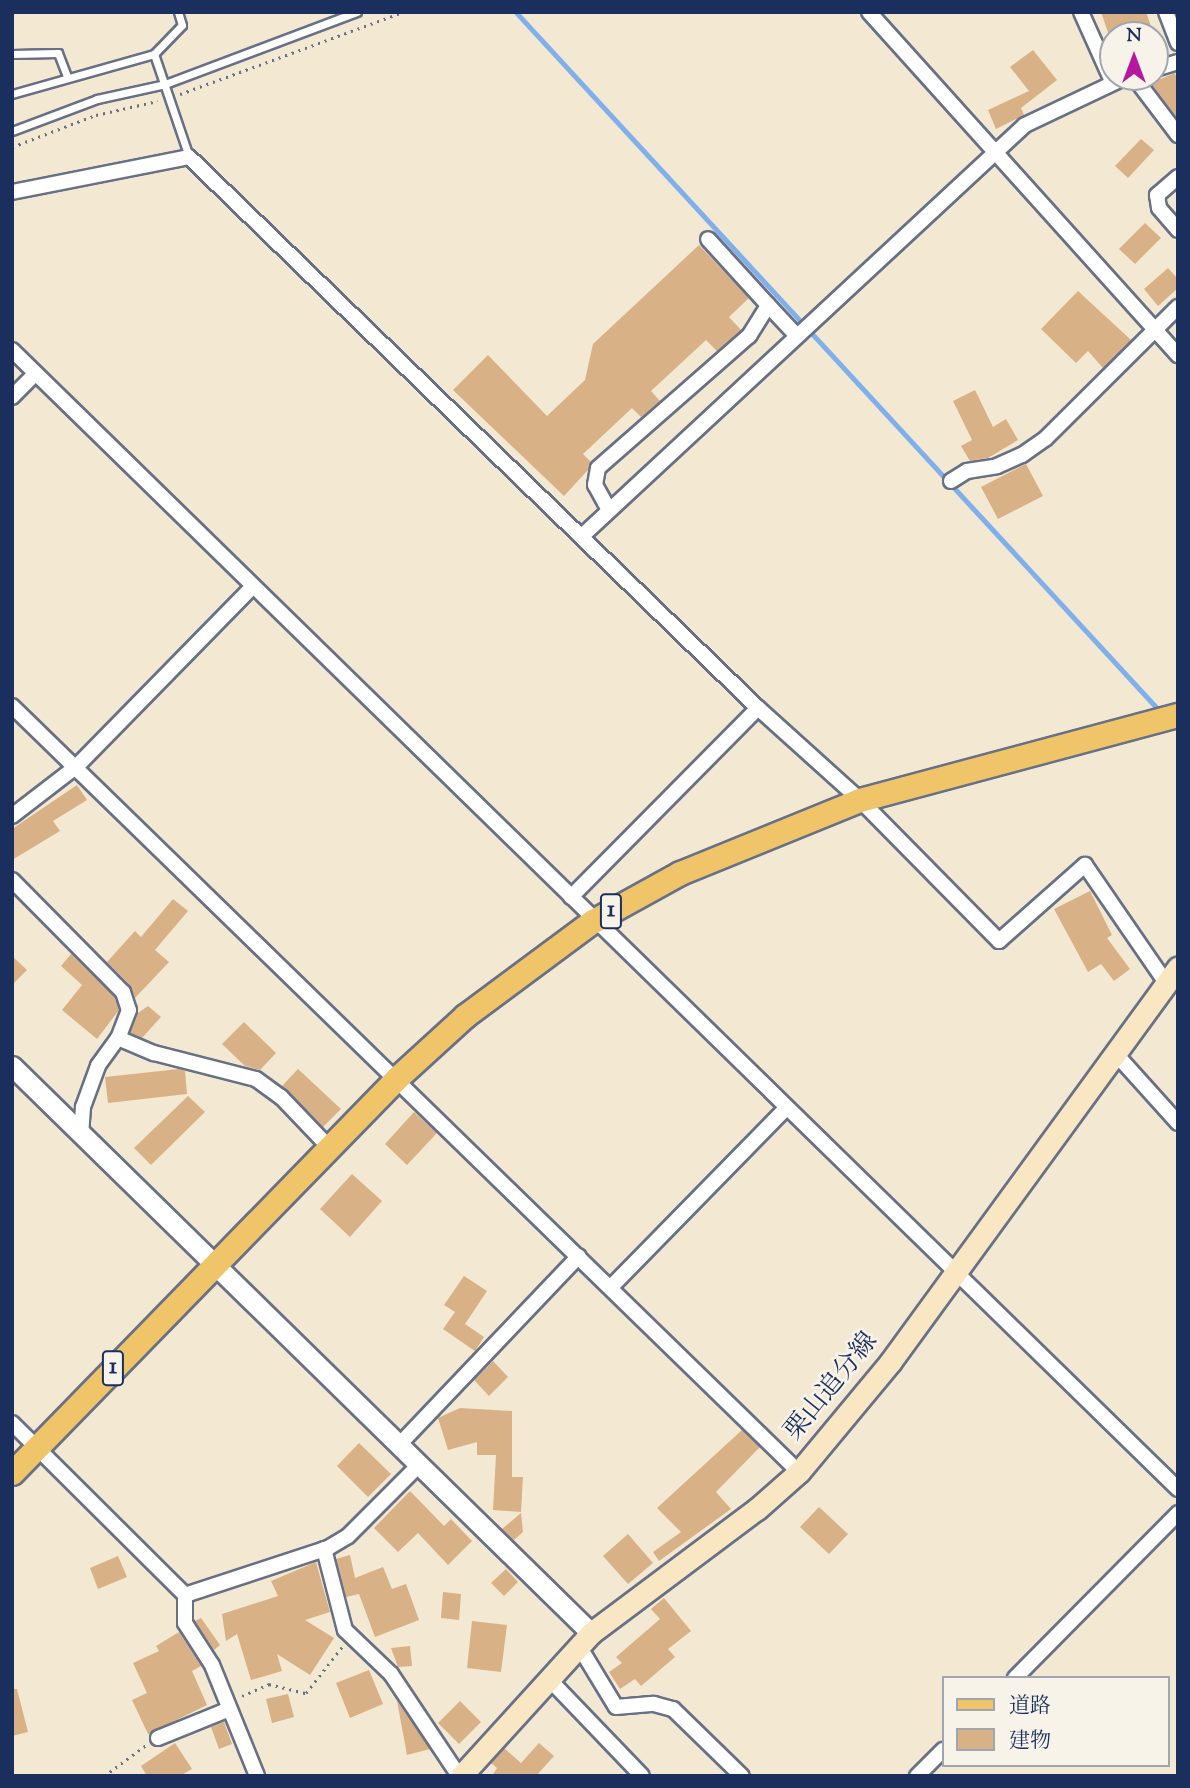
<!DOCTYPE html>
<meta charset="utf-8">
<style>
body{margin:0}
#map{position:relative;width:1190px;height:1788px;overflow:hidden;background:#f3e8d1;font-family:"Sorts Mill Goudy","Noto Serif JP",serif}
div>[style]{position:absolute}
.stream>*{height:4.5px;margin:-2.25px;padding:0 2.25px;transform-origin:2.25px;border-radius:2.25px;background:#7fb0eb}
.building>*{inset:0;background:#d9b187}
.path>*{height:2.5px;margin-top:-1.25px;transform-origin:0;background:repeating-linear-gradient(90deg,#677086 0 2px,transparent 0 7px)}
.roads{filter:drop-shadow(2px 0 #677086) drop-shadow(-2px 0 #677086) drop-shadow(0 2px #677086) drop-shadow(0 -2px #677086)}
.service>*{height:7px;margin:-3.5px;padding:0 3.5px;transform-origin:3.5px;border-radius:3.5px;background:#fff}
.minor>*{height:14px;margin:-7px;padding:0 7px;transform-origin:7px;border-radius:7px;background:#fff}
.tertiary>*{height:19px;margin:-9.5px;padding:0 9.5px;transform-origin:9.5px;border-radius:9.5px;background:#fff}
.secondary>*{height:21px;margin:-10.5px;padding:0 10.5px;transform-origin:10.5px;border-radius:10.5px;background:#f9e7c3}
.primary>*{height:23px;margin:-11.5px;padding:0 11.5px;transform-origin:11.5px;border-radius:11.5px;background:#f0c469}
span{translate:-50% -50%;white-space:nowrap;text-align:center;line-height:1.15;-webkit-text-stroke:5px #f7f3e8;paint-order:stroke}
.shield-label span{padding:2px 5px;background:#f7f3e8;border:2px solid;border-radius:5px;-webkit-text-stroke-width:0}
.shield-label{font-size:24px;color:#1b2f5e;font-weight:700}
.street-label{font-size:26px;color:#1b2f5e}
.frame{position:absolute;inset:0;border:14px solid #1b2f5e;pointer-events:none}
.legend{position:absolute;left:942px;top:1676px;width:228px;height:91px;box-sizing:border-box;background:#f7f3e8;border:2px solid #9fa5b1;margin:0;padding:9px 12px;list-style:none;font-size:21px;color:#1b2f5e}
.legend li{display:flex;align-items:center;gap:14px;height:35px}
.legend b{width:35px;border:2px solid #9fa5b1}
.north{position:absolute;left:1099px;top:21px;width:70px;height:70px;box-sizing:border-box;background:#f7f3e8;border:2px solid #9fa5b1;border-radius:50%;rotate:0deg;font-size:19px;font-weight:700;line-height:28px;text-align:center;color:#1b2f5e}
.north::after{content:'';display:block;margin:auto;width:24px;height:32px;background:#b5179e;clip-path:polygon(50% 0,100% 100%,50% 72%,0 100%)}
</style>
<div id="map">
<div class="stream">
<div style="left:516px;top:12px;width:950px;rotate:47.35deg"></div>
</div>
<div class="building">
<div style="clip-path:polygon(1101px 12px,1146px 12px,1154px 35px,1109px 35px)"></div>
<div style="clip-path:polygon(1165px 43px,1169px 55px,1155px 59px,1155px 47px)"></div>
<div style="clip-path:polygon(1033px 50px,1057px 80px,1021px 108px,1024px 115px,996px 129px,988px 110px,1029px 91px,1010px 67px)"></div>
<div style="clip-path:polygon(1175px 73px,1178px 82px,1178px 119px,1151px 83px)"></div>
<div style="clip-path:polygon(1141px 139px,1154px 150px,1128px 178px,1115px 166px)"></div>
<div style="clip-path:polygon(1145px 223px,1161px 238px,1135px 264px,1119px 249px)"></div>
<div style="clip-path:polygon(699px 245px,749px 298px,729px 317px,741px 330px,717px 351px,706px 340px,651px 391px,660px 401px,641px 417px,632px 408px,583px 454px,591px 462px,588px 470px,564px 496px,453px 390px,488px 355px,547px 416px,585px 380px,593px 344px)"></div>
<div style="clip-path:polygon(1168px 268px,1178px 279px,1178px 288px,1158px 306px,1144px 289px)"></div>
<div style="clip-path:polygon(1078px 291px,1131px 340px,1103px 368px,1088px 351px,1076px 363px,1041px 329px)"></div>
<div style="clip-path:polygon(975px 390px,993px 427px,1006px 419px,1018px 440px,988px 458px,970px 461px,961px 446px,972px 440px,953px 401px)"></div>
<div style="clip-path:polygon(1026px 464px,1043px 496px,998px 519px,981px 487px)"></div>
<div style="clip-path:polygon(77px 785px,87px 800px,53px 821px,60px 831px,12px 860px,12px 829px)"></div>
<div style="clip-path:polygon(1090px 891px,1112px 935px,1107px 938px,1130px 969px,1114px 981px,1101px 964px,1088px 972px,1054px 909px)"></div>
<div style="clip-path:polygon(173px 899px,188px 911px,155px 950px,169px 962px,135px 998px,130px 985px,107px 962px,135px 931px,141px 937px)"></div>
<div style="clip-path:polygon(71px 954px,115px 997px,119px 1010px,97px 1039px,62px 1010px,82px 985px,61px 966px)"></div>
<div style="clip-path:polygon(12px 956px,27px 970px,12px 985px)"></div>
<div style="clip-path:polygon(148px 1006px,161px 1017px,142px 1038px,130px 1033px,138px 1013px)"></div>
<div style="clip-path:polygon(244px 1022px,276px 1053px,260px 1070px,245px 1066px,222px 1044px)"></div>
<div style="clip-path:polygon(179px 1069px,185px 1071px,187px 1094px,108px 1103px,105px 1077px)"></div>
<div style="clip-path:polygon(298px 1069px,341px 1109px,323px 1127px,282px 1086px)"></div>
<div style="clip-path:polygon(188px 1096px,205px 1112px,151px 1165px,134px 1148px)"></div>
<div style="clip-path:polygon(414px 1112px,437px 1133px,407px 1165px,385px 1144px)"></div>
<div style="clip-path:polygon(352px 1174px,382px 1201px,350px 1237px,320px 1209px)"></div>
<div style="clip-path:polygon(464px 1276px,487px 1291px,465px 1324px,484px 1337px,475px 1351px,443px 1329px,455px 1312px,444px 1305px)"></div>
<div style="clip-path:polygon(493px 1361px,508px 1377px,489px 1396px,474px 1380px)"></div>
<div style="clip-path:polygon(460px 1408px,512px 1411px,512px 1477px,523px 1477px,521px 1512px,493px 1510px,496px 1455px,477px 1455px,477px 1442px,448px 1450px,438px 1418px)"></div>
<div style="clip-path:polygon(742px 1430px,760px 1447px,716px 1492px,731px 1509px,659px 1561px,653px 1552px,681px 1532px,657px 1508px)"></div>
<div style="clip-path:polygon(359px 1443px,391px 1474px,368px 1497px,337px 1466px)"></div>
<div style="clip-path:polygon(410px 1491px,444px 1526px,451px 1519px,472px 1541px,448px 1565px,418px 1533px,398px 1552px,374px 1528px)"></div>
<div style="clip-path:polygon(819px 1507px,848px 1534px,829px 1554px,800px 1527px)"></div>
<div style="clip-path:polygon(521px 1513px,523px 1532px,514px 1540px,502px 1529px)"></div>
<div style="clip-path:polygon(628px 1534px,653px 1563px,628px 1584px,603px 1556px)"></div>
<div style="clip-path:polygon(350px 1555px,355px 1578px,383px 1567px,392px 1589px,406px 1584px,419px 1620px,375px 1637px,359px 1594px,346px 1597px,336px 1559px)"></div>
<div style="clip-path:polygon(118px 1556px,127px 1577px,98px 1589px,90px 1568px)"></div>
<div style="clip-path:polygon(316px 1562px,330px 1612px,305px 1620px,334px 1638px,310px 1675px,277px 1654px,282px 1671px,251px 1680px,237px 1634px,226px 1641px,222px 1614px,278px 1596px,271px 1581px)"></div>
<div style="clip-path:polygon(506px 1569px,518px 1582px,504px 1596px,491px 1583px)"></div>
<div style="clip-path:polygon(443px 1592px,461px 1594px,459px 1620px,441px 1618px)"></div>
<div style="clip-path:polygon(664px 1598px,691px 1631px,668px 1649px,675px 1657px,641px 1686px,635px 1679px,620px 1689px,609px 1672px,622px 1663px,616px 1657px,660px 1619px,651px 1609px)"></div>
<div style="clip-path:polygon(201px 1618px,220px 1645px,214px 1650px,195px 1621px)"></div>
<div style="clip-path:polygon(472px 1621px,507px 1625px,501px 1672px,467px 1668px)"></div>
<div style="clip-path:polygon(179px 1632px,201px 1666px,192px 1671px,207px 1705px,148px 1734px,132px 1700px,147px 1693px,133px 1663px,159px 1651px,156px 1646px)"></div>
<div style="clip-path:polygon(410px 1646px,412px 1666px,398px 1667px,391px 1648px)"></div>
<div style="clip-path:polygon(369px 1670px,383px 1704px,350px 1718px,336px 1683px)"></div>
<div style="clip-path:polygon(12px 1689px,17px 1689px,28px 1732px,12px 1736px)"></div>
<div style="clip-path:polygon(288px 1694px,294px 1717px,272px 1723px,266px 1699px)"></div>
<div style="clip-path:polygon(397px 1701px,430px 1749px,407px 1755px)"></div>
<div style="clip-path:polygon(460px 1701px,481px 1722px,459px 1744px,438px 1723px)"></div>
<div style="clip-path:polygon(224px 1722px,232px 1744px,219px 1749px,211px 1727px)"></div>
<div style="clip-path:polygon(175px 1743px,192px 1769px,180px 1776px,147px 1776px,141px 1766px)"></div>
<div style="clip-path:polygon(539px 1743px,554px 1756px,536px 1776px,492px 1776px,497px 1768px,491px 1763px,504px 1748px,521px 1763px)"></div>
</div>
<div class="path">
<div style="left:180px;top:94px;width:238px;rotate:-20.2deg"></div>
<div style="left:12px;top:147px;width:90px;rotate:-20.9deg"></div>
<div style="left:96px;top:115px;width:63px;rotate:-12.9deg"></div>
<div style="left:242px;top:1696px;width:30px;rotate:-24deg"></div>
<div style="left:269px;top:1684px;width:38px;rotate:14deg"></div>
<div style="left:306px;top:1693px;width:58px;rotate:-52deg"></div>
<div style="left:104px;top:1776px;width:52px;rotate:-36.4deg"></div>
</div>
<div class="roads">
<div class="service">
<div style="left:12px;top:54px;width:46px;rotate:-1.2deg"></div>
<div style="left:58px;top:53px;width:25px;rotate:69deg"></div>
<div style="left:154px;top:54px;width:40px;rotate:-46deg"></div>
<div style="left:182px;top:25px;width:14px;rotate:-107deg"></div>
<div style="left:12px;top:94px;width:148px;rotate:-15.7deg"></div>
<div style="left:154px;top:54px;width:109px;rotate:71.2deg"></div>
<div style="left:12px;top:131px;width:91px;rotate:-20.6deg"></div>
<div style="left:97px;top:99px;width:70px;rotate:-12.4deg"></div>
<div style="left:165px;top:84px;width:205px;rotate:-20.6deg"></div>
</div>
<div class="minor">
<div style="left:869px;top:12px;width:462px;rotate:48deg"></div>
<div style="left:1081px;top:12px;width:76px;rotate:65.8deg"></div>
<div style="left:1166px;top:12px;width:33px;rotate:69deg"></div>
<div style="left:1155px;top:69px;width:24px;rotate:-17deg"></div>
<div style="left:1134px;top:77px;width:73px;rotate:52.8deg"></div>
<div style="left:1178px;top:177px;width:28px;rotate:139deg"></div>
<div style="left:1157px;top:195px;width:13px;rotate:81deg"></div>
<div style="left:1159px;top:208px;width:29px;rotate:49deg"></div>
<div style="left:12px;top:192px;width:180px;rotate:-11.2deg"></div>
<div style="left:189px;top:157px;width:792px;rotate:44.08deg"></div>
<div style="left:758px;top:708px;width:137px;rotate:42deg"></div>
<div style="left:860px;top:800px;width:198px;rotate:45.4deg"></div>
<div style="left:999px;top:941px;width:115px;rotate:-41.5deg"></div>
<div style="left:1085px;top:865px;width:143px;rotate:55.5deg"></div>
<div style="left:768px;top:305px;width:42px;rotate:46.9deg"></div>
<div style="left:12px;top:350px;width:1630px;rotate:44.33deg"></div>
<div style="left:12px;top:397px;width:33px;rotate:-45deg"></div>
<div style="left:951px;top:481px;width:19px;rotate:-32deg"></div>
<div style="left:967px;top:471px;width:30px;rotate:-9deg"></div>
<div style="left:997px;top:466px;width:27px;rotate:-24deg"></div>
<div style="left:1022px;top:455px;width:29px;rotate:-35deg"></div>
<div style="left:1046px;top:438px;width:186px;rotate:-44.8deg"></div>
<div style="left:609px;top:510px;width:29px;rotate:-119deg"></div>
<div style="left:595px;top:485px;width:17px;rotate:-80deg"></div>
<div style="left:598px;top:468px;width:201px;rotate:-41.2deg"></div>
<div style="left:749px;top:336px;width:36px;rotate:-58deg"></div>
<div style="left:768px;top:305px;width:89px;rotate:-132.3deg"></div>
<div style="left:582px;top:536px;width:604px;rotate:-42.85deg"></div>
<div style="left:1025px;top:125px;width:112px;rotate:-25.4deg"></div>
<div style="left:12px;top:706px;width:1098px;rotate:44.23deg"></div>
<div style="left:12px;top:816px;width:82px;rotate:-37.6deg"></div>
<div style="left:77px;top:766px;width:250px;rotate:-45.6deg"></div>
<div style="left:12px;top:880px;width:158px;rotate:45.3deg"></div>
<div style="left:123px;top:992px;width:19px;rotate:72deg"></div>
<div style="left:129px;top:1010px;width:30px;rotate:111deg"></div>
<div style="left:118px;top:1038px;width:34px;rotate:126deg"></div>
<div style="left:98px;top:1066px;width:44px;rotate:110.1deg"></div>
<div style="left:83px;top:1107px;width:26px;rotate:94deg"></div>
<div style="left:571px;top:897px;width:266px;rotate:-45.3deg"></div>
<div style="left:118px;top:1038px;width:39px;rotate:23deg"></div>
<div style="left:154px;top:1053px;width:105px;rotate:14.3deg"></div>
<div style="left:256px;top:1079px;width:31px;rotate:36deg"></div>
<div style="left:281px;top:1097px;width:69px;rotate:46.2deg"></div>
<div style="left:1115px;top:1053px;width:94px;rotate:48deg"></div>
<div style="left:611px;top:1287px;width:250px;rotate:-45.6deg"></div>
<div style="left:12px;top:1423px;width:244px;rotate:44.8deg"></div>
<div style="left:185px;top:1595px;width:28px;rotate:90deg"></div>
<div style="left:185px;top:1623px;width:50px;rotate:57.3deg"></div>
<div style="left:212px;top:1665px;width:120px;rotate:67.9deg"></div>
<div style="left:398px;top:1446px;width:262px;rotate:-46.4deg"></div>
<div style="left:324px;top:1549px;width:84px;rotate:75.5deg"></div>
<div style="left:345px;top:1630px;width:64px;rotate:43.7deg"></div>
<div style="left:391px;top:1674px;width:123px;rotate:56.3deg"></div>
<div style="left:185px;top:1595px;width:151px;rotate:-18.2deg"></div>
<div style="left:328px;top:1548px;width:23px;rotate:-31deg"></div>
<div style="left:348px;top:1536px;width:99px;rotate:-45deg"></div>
<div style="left:579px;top:1646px;width:71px;rotate:58.8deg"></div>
<div style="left:616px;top:1707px;width:38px;rotate:-5deg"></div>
<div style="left:654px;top:1704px;width:20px;rotate:15deg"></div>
<div style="left:673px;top:1709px;width:96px;rotate:44.2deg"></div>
<div style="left:1015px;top:1678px;width:232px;rotate:-45.3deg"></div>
<div style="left:549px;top:1679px;width:134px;rotate:46.2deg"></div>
<div style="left:158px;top:1738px;width:74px;rotate:-22.1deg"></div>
<div style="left:917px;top:1776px;width:37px;rotate:-45deg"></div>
</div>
<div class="tertiary">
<div style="left:12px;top:1066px;width:810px;rotate:44.4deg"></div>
</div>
<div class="secondary">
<div style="left:461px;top:1776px;width:193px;rotate:-47.7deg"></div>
<div style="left:591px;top:1633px;width:207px;rotate:-36.8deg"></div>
<div style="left:757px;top:1509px;width:56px;rotate:-41.4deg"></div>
<div style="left:799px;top:1472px;width:144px;rotate:-50.3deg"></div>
<div style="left:891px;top:1361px;width:487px;rotate:-53.9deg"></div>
</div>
<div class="primary">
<div style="left:12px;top:1473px;width:552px;rotate:-45.73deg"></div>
<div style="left:397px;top:1078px;width:92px;rotate:-42.4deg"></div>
<div style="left:465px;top:1016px;width:159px;rotate:-36.6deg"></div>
<div style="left:593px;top:921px;width:99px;rotate:-28.9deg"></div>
<div style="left:680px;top:873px;width:194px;rotate:-22.1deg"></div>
<div style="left:860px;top:800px;width:329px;rotate:-15deg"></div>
</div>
</div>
<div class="shield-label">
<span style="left:611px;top:911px">1</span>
<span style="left:113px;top:1368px">1</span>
</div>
<div class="street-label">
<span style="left:832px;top:1387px;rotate:-51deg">栗山追分線</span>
</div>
<div class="frame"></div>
<ul class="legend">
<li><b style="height:9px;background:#f0c469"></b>道路</li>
<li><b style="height:19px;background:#d9b187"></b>建物</li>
</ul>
<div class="north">N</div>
</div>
